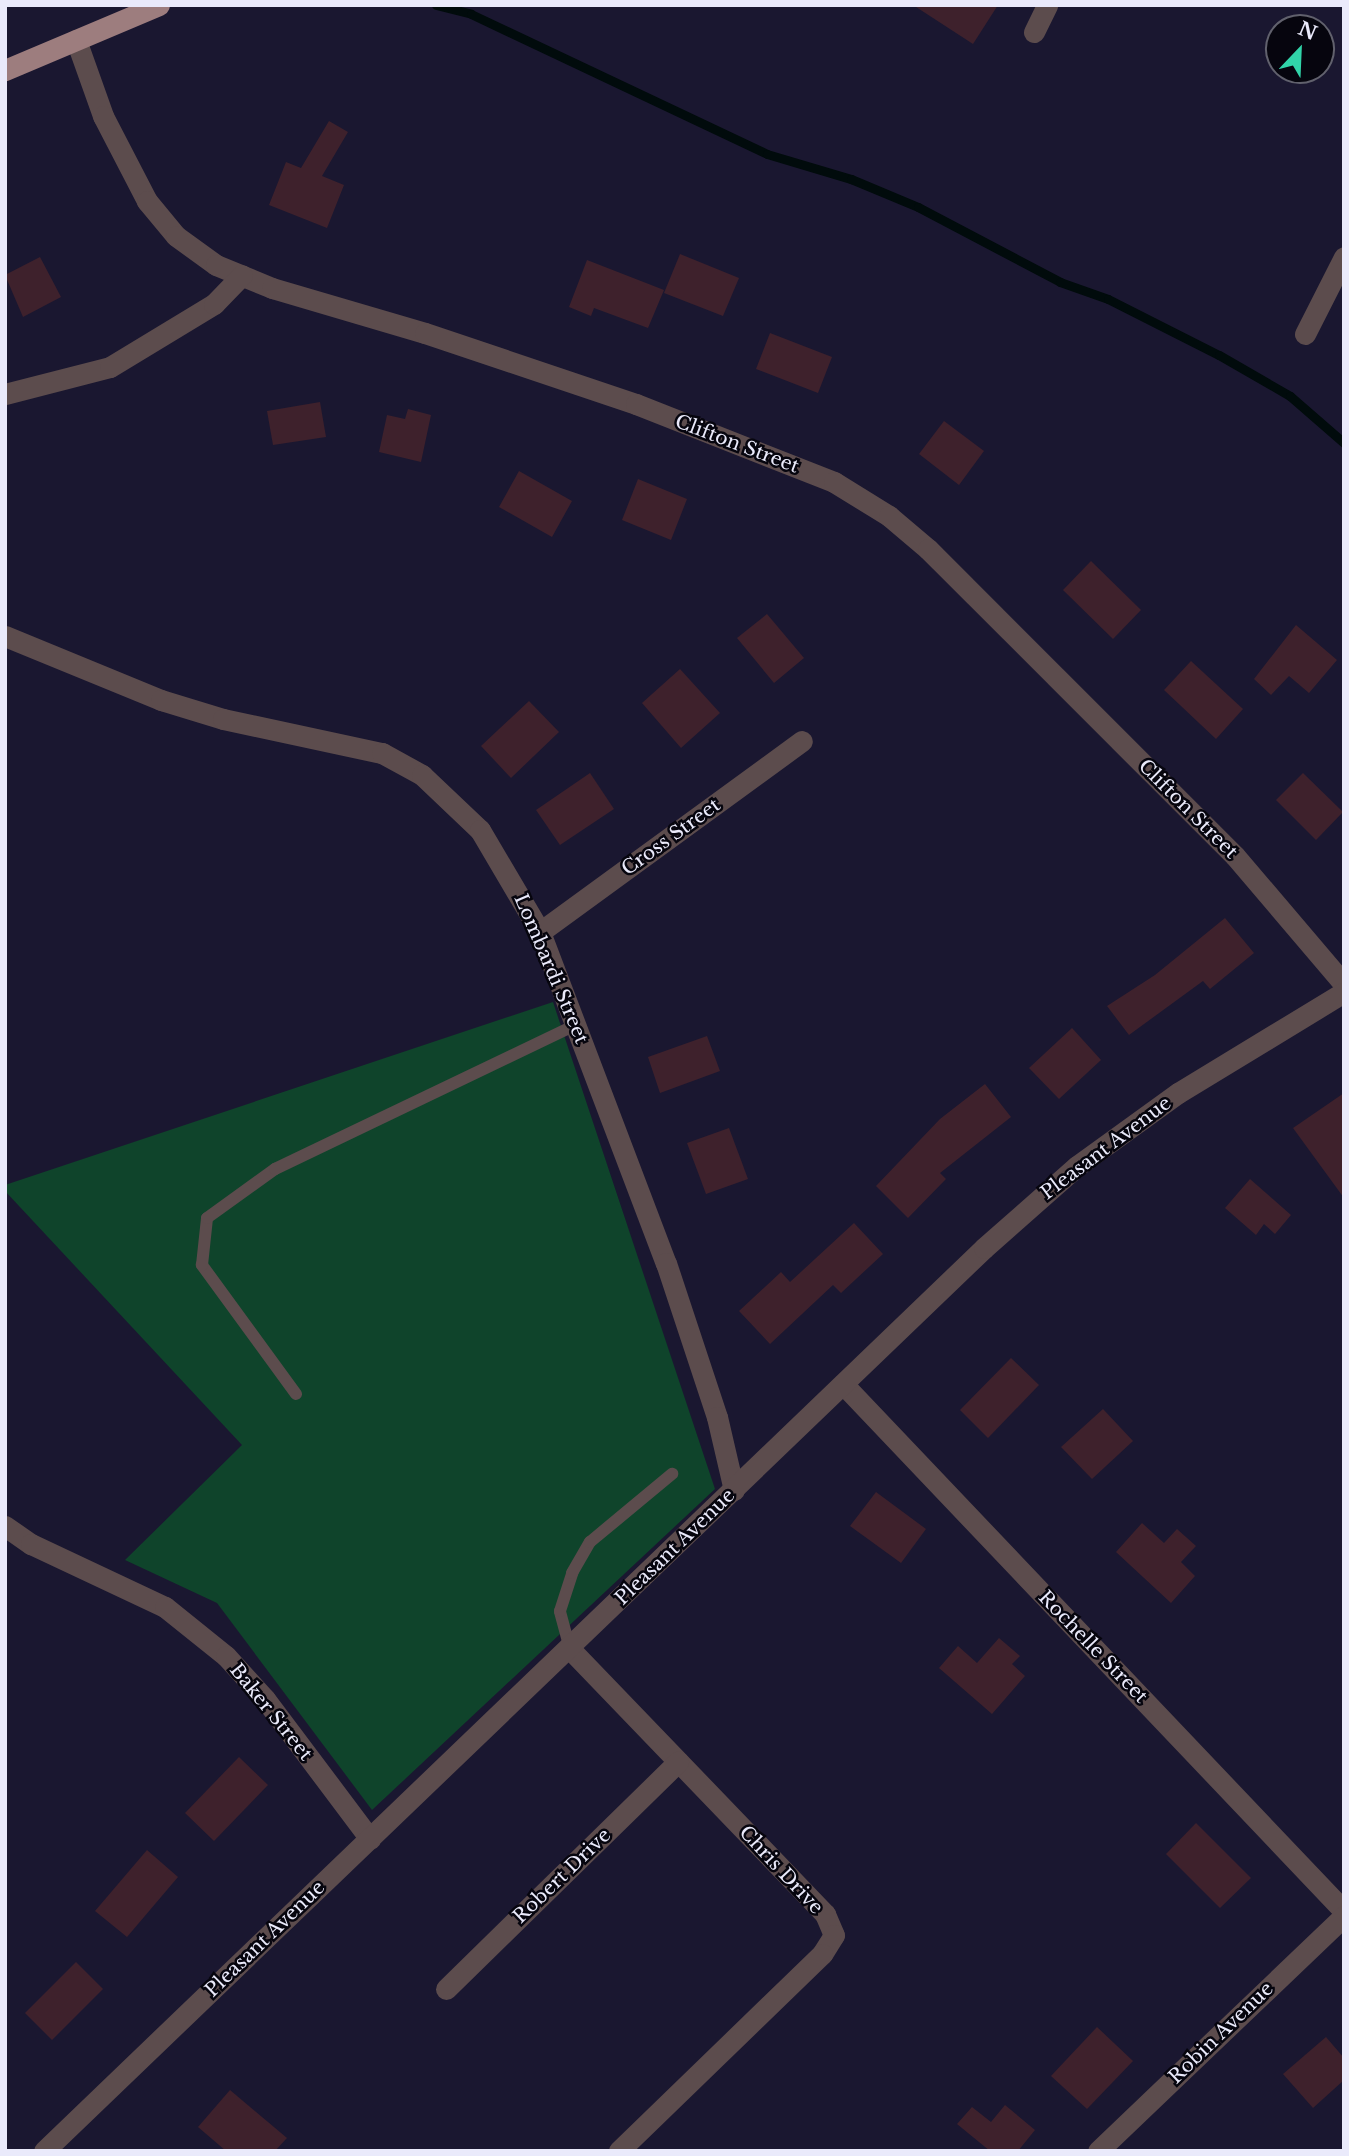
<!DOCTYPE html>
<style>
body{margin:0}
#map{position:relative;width:1349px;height:2156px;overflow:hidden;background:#1a1730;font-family:"Libre Baskerville",serif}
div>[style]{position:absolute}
.green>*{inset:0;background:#0f442b}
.stream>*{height:9px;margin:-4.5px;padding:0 4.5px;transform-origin:4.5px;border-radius:4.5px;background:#010b0c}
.building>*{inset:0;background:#3e212c}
.lane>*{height:12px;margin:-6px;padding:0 6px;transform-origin:6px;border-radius:6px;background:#5c4c4d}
.street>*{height:21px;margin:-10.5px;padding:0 10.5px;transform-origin:10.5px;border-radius:10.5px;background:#5c4c4d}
.primary>*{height:21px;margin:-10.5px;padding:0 10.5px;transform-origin:10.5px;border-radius:10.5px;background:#9d7d7e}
span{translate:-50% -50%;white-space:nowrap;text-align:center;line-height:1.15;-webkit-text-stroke:5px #06050e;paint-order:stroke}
.street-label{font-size:19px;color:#eaeafb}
.frame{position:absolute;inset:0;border:7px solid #eaeafb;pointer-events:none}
.north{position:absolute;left:1265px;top:14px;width:70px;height:70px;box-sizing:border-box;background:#06050e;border:2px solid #61616d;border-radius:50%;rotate:23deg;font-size:19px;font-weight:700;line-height:28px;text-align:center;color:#eaeafb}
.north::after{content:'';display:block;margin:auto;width:24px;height:32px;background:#31d4a9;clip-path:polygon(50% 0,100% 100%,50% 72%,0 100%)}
</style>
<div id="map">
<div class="green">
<div style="clip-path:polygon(553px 1002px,715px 1489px,372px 1810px,217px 1603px,125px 1560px,242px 1445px,5px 1191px,5px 1185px)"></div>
</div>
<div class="stream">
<div style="left:436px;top:5px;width:36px;rotate:14deg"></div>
<div style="left:471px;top:14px;width:327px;rotate:25.3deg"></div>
<div style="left:767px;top:154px;width:88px;rotate:16.6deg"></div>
<div style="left:851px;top:179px;width:73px;rotate:22.7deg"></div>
<div style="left:918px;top:207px;width:161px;rotate:27.8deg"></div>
<div style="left:1060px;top:282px;width:51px;rotate:19.5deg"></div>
<div style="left:1108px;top:299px;width:124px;rotate:26.8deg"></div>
<div style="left:1219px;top:355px;width:82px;rotate:30deg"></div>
<div style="left:1290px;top:396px;width:72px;rotate:41deg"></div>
</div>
<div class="building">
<div style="clip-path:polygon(913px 5px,998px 5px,973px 44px)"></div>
<div style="clip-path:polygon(329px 121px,348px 132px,322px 176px,344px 185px,327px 228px,269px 205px,286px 162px,301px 168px)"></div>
<div style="clip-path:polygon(680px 254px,739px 278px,723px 316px,664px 293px)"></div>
<div style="clip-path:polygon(40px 257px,61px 297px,23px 317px,5px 275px)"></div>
<div style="clip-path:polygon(587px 260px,664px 290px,648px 328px,594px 308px,591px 316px,569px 307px)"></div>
<div style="clip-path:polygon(770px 333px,832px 357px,818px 393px,756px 369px)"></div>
<div style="clip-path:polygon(320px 402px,326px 437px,273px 445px,267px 411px)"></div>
<div style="clip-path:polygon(408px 409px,431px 415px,421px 462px,379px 452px,387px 415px,405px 419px)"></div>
<div style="clip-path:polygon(944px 421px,984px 451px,959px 485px,919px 454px)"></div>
<div style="clip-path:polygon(519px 471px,572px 501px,552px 537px,499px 507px)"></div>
<div style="clip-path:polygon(638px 479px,687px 499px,671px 540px,622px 520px)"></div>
<div style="clip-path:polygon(1091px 561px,1141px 610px,1113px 639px,1063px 590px)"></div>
<div style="clip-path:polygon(767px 614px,804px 658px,774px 683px,737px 638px)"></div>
<div style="clip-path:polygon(1296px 625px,1337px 660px,1309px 693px,1289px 676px,1271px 695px,1254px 679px)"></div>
<div style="clip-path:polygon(1191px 661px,1243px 709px,1216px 739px,1164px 690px)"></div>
<div style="clip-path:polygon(680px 669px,720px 713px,681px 748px,642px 703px)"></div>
<div style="clip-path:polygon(529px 701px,559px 732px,511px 778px,481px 746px)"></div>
<div style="clip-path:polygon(590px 773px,614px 809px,560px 845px,536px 810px)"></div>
<div style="clip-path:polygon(1303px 773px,1343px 812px,1316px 840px,1276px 800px)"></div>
<div style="clip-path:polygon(1225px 918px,1254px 953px,1210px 989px,1203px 981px,1129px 1035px,1107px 1006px,1155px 975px)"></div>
<div style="clip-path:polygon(1072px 1028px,1101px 1060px,1059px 1099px,1029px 1068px)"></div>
<div style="clip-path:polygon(707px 1036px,720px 1071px,660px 1093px,648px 1057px)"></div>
<div style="clip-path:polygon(985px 1084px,1011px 1117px,940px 1173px,946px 1179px,908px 1218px,876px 1186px,940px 1119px)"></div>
<div style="clip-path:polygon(1344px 1093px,1344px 1198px,1293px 1128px)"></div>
<div style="clip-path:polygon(729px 1128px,748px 1179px,706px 1194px,687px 1143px)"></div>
<div style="clip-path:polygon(1250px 1179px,1291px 1215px,1275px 1234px,1264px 1224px,1256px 1235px,1225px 1208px)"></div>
<div style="clip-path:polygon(854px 1223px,883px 1254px,841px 1293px,833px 1285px,770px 1344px,739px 1311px,781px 1272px,790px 1282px)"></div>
<div style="clip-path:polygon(1011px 1358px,1039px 1385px,988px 1438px,960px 1410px)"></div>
<div style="clip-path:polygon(1103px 1409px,1133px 1441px,1092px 1479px,1061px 1447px)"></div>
<div style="clip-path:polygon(876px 1492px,926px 1529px,901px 1563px,850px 1526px)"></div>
<div style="clip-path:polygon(1142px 1523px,1164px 1543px,1177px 1529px,1196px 1546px,1181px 1562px,1195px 1576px,1171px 1603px,1116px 1552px)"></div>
<div style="clip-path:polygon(999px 1638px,1020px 1656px,1012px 1664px,1025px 1676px,992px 1714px,939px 1668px,958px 1646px,977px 1663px)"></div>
<div style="clip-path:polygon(239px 1757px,268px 1785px,214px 1841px,185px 1813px)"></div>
<div style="clip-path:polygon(1196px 1823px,1251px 1878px,1220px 1908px,1166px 1854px)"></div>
<div style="clip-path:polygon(147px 1850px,178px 1877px,127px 1937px,95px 1911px)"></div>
<div style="clip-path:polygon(76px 1962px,103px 1989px,52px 2040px,25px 2013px)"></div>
<div style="clip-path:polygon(1097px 2027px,1133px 2061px,1087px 2109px,1051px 2076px)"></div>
<div style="clip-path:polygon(1326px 2037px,1344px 2058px,1344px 2080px,1313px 2108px,1283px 2074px)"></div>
<div style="clip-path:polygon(230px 2090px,287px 2138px,275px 2151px,226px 2151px,198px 2127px)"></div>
<div style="clip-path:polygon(1005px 2105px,1035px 2130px,1018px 2151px,990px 2151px,957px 2124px,972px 2107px,991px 2122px)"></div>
</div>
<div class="lane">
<div style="left:296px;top:1394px;width:160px;rotate:-126.1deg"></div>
<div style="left:202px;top:1265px;width:47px;rotate:-83.9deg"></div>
<div style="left:207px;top:1218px;width:84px;rotate:-35.8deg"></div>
<div style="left:275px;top:1169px;width:334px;rotate:-25.6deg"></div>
<div style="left:570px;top:1649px;width:39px;rotate:-105deg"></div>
<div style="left:560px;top:1611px;width:40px;rotate:-72deg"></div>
<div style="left:572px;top:1573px;width:36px;rotate:-60deg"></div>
<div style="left:590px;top:1542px;width:107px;rotate:-39.7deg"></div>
</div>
<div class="street">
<div style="left:1034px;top:32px;width:30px;rotate:-64deg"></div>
<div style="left:76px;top:40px;width:81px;rotate:70.4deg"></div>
<div style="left:103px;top:116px;width:96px;rotate:62.6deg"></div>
<div style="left:147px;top:201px;width:45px;rotate:50.4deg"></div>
<div style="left:176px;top:236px;width:49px;rotate:35.9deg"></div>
<div style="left:216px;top:265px;width:61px;rotate:22.3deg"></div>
<div style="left:272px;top:288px;width:159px;rotate:16.4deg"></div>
<div style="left:425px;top:333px;width:223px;rotate:18.6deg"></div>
<div style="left:636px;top:404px;width:213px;rotate:21.5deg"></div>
<div style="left:834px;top:482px;width:65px;rotate:31.7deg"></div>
<div style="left:889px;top:516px;width:51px;rotate:40.2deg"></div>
<div style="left:928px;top:549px;width:434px;rotate:45deg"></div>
<div style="left:1235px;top:856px;width:168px;rotate:49.6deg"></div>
<div style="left:1305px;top:334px;width:86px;rotate:-63.1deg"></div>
<div style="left:5px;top:394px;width:108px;rotate:-14.4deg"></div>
<div style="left:110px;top:367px;width:122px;rotate:-31.2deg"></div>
<div style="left:214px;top:304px;width:40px;rotate:-46deg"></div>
<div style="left:5px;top:636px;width:169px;rotate:22.3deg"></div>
<div style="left:161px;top:700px;width:65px;rotate:17deg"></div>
<div style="left:223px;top:719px;width:163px;rotate:12.1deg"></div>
<div style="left:382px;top:753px;width:46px;rotate:28.8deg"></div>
<div style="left:422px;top:775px;width:80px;rotate:43.5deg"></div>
<div style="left:480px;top:830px;width:118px;rotate:59.5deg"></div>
<div style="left:540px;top:932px;width:354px;rotate:69.2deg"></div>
<div style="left:666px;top:1263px;width:162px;rotate:71.7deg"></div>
<div style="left:717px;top:1417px;width:75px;rotate:76.9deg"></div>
<div style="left:540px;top:932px;width:324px;rotate:-36.1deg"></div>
<div style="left:843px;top:1384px;width:727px;rotate:46.45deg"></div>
<div style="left:5px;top:1526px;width:32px;rotate:35deg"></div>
<div style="left:31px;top:1544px;width:148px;rotate:25.2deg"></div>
<div style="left:165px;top:1607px;width:78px;rotate:38.8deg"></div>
<div style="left:226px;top:1656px;width:58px;rotate:47.8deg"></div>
<div style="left:265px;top:1699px;width:175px;rotate:53.1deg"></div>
<div style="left:570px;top:1649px;width:368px;rotate:46.1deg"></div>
<div style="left:825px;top:1914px;width:23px;rotate:67deg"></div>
<div style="left:834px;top:1935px;width:22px;rotate:122deg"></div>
<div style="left:822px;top:1954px;width:283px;rotate:135.9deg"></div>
<div style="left:446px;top:1989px;width:325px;rotate:-44.4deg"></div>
<div style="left:44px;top:2151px;width:1303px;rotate:-43.85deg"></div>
<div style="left:984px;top:1248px;width:124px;rotate:-41.4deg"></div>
<div style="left:1077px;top:1166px;width:125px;rotate:-35.9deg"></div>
<div style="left:1178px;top:1093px;width:194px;rotate:-31.3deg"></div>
<div style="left:1098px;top:2151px;width:340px;rotate:-43.7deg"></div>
</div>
<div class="primary">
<div style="left:5px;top:70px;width:167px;rotate:-22.9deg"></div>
</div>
<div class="street-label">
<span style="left:737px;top:444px;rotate:21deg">Clifton Street</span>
<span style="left:1188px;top:809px;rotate:45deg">Clifton Street</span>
<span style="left:671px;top:837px;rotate:-36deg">Cross Street</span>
<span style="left:551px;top:969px;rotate:67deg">Lombardi Street</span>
<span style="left:1106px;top:1148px;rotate:-37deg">Pleasant Avenue</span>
<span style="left:675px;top:1547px;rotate:-44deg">Pleasant Avenue</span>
<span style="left:1093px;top:1647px;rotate:46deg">Rochelle Street</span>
<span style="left:271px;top:1712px;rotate:51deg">Baker Street</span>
<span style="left:781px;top:1870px;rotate:47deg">Chris Drive</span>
<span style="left:562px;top:1876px;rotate:-44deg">Robert Drive</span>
<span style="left:265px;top:1939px;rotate:-44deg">Pleasant Avenue</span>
<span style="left:1221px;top:2033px;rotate:-44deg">Robin Avenue</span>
</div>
<div class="frame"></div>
<div class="north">N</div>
</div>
